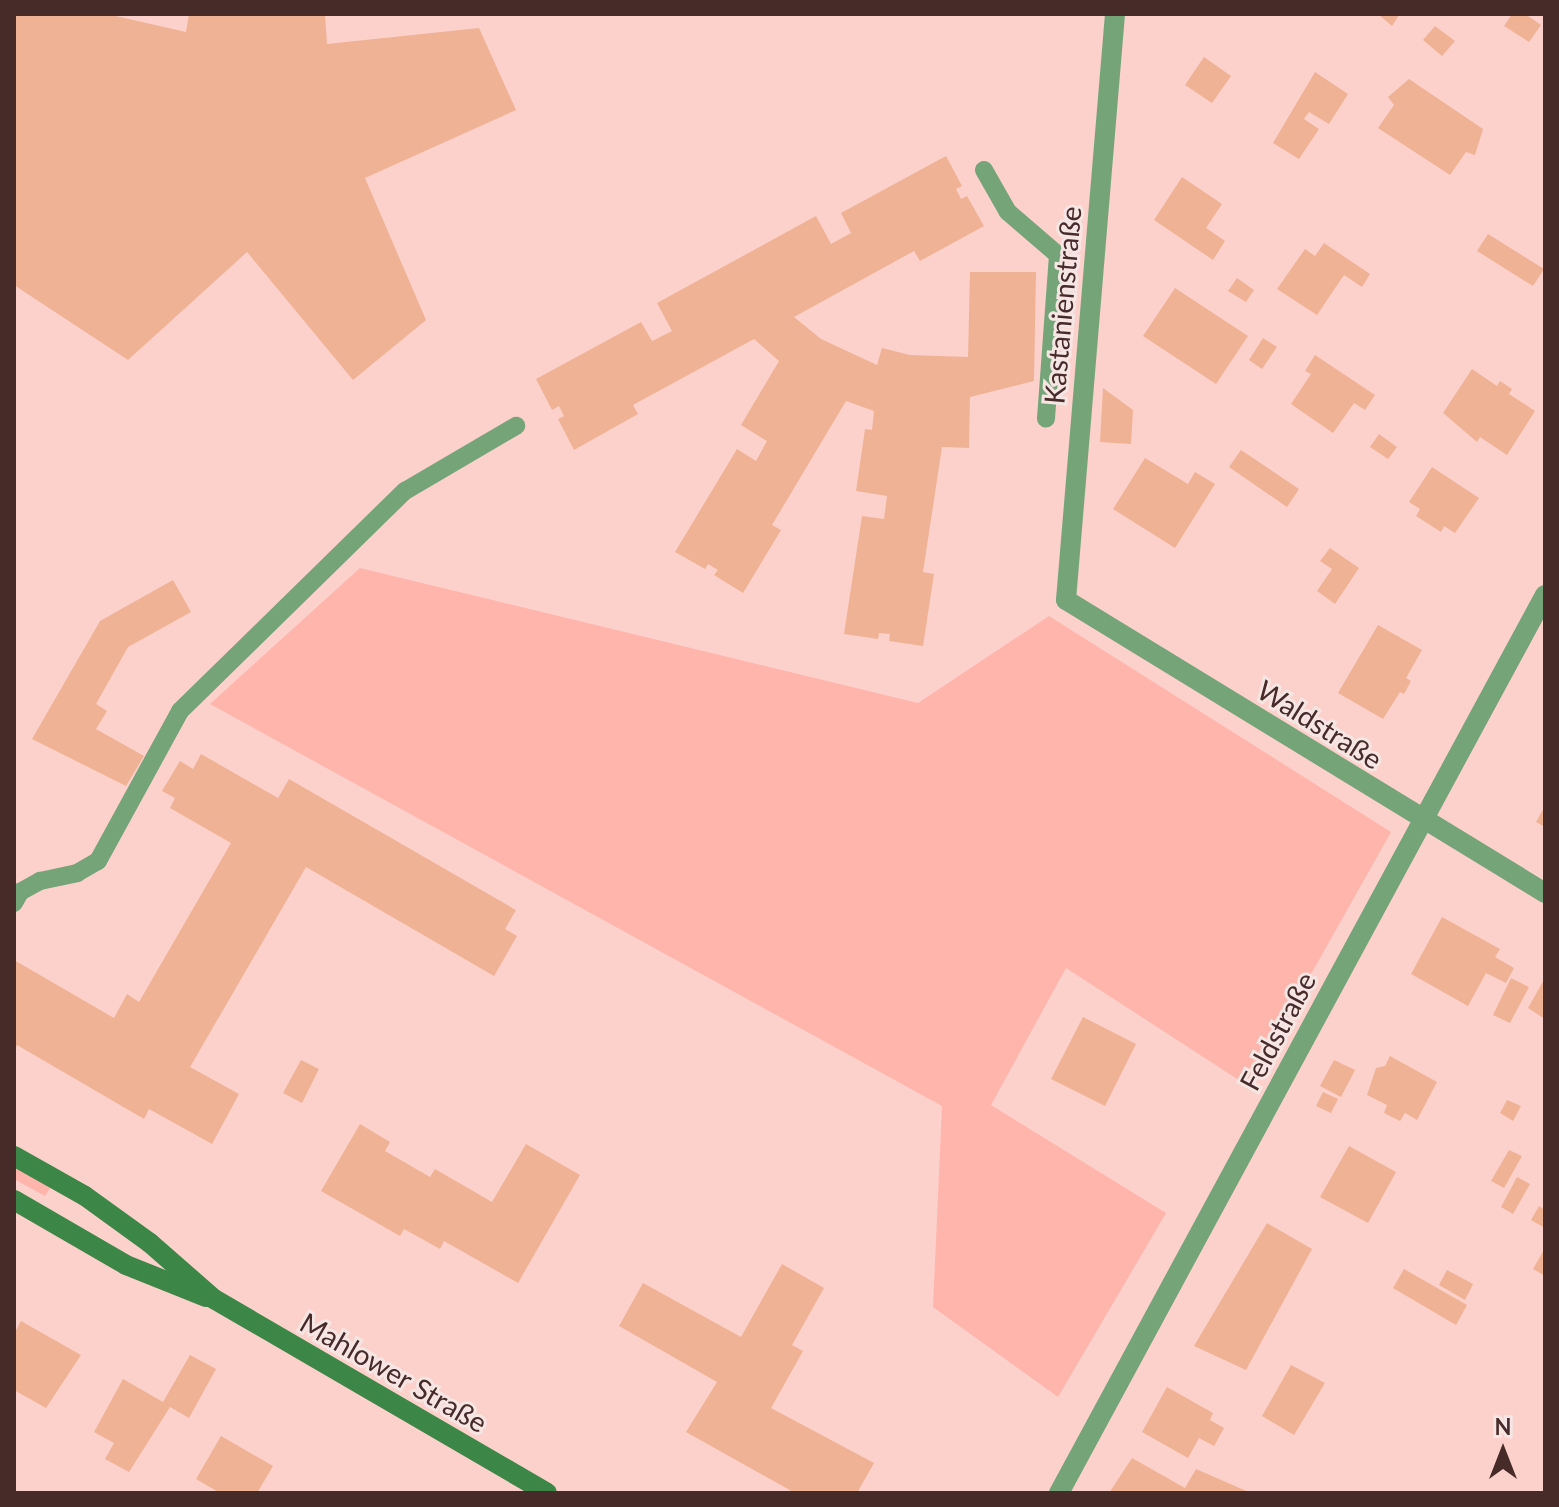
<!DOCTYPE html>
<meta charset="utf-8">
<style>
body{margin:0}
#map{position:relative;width:1559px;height:1507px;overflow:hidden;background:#fcd1cb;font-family:Lato,sans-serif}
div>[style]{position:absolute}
.green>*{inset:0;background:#ffb5ac}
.building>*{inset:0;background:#f0b294}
.service>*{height:18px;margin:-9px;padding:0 9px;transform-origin:9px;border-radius:9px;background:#75a479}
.minor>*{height:20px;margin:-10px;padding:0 10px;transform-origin:10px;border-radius:10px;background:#75a479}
.secondary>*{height:20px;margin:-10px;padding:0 10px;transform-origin:10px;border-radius:10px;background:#3c8747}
span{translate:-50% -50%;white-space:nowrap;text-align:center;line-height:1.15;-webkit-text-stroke:6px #f5e6e4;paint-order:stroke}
.street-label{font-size:28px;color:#472b28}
.frame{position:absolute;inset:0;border:16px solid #472b28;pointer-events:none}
.north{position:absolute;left:1463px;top:1411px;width:80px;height:80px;-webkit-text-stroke:6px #f5e6e4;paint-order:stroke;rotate:0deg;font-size:22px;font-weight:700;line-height:32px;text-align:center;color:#472b28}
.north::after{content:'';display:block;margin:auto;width:28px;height:36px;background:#472b28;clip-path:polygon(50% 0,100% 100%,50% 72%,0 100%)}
</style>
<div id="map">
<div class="green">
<div style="clip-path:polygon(360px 568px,918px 703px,1049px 616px,1391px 832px,1248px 1086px,1066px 968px,991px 1105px,1166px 1213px,1058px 1397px,933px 1307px,942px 1106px,210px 704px)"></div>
<div style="clip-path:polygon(14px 1164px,52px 1185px,45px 1196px,14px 1179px)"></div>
</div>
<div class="building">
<div style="clip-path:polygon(16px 14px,107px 14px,186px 32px,189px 14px,325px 14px,327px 44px,479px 28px,516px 110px,365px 178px,426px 320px,353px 380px,247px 252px,128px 360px,14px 285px)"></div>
<div style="clip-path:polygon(1378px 14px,1397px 14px,1399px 15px,1392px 26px)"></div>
<div style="clip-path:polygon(1512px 14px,1525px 14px,1541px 25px,1529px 42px,1504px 26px)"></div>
<div style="clip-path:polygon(1435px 26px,1455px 41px,1442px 56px,1423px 40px)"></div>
<div style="clip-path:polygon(1204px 57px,1231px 76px,1212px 103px,1185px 85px)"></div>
<div style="clip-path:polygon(1315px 72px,1348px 94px,1329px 124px,1309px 112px,1304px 119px,1319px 129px,1299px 159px,1273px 143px)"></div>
<div style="clip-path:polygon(1409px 79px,1483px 129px,1475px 155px,1466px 152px,1450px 175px,1378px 128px,1394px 105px,1388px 97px)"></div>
<div style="clip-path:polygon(946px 156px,962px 186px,956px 189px,961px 199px,967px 196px,984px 226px,920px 261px,914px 251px,794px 317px,821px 339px,877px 365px,882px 348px,910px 355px,968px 357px,970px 272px,1036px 272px,1034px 381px,970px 397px,969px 448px,942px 447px,923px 572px,934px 574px,923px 646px,889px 641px,890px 634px,879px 633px,878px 639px,844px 634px,862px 516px,884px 519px,887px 496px,856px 491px,865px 429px,872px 430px,874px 411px,846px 401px,772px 525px,781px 530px,743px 593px,714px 575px,718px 570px,708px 564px,705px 569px,675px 552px,737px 449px,756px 461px,767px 441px,741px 425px,779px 361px,754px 339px,633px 405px,638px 414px,574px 450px,558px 419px,564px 416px,559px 406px,552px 410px,536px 379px,641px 322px,652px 341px,672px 331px,657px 303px,816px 216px,831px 244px,851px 233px,841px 213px)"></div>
<div style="clip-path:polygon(1182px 177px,1222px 204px,1206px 228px,1225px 241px,1213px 260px,1154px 220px)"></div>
<div style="clip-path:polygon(1488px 234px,1544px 269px,1533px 286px,1477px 251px)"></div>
<div style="clip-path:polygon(1324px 243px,1370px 274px,1362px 287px,1344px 275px,1317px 315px,1277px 289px,1305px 249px,1315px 256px)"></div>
<div style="clip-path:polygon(1237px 278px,1254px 290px,1246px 302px,1228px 291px)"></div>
<div style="clip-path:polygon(1175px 288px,1248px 336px,1216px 384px,1143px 336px)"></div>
<div style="clip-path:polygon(1263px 338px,1277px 347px,1262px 369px,1249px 360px)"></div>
<div style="clip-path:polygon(1315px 355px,1375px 395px,1365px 410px,1354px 403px,1333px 433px,1291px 404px,1311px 374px,1305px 371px)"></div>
<div style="clip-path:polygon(1472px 369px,1497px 386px,1500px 381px,1512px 389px,1509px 394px,1535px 411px,1507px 455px,1480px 437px,1477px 442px,1443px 413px)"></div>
<div style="clip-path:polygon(1103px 388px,1133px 410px,1131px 444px,1100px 442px)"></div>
<div style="clip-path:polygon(1379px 434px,1397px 447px,1388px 459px,1370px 447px)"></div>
<div style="clip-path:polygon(1241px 450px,1299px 489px,1287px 507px,1229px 467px)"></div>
<div style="clip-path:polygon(1145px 458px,1188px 484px,1195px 472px,1215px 484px,1175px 548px,1113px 509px)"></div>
<div style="clip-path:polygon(1432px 467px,1479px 498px,1455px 533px,1444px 526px,1441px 532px,1416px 516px,1420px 509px,1409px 502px)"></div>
<div style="clip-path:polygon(1330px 548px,1359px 568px,1335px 604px,1317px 591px,1332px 569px,1320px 561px)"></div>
<div style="clip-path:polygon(173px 580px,191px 612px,128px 647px,96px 704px,107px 711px,96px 729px,144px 756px,126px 786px,32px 739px,100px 621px)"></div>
<div style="clip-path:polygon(1378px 625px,1422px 650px,1406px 678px,1411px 681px,1404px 694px,1400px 692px,1383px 719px,1338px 693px)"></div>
<div style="clip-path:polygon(201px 754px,278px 798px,289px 779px,516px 910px,505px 929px,517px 936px,494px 976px,306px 867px,190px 1067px,239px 1094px,212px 1144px,149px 1109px,144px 1119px,17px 1045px,14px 1051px,14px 960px,114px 1018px,127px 994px,139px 1002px,231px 843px,170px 808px,175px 798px,162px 791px,180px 761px,193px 769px)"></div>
<div style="clip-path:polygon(1545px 806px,1545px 827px,1536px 822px)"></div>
<div style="clip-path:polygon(1442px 917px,1500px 949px,1495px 957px,1514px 968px,1506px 983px,1486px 973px,1468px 1006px,1411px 974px)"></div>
<div style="clip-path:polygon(1511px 978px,1529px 987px,1510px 1023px,1493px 1015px)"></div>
<div style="clip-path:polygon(1545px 978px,1545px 1019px,1528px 1008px)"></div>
<div style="clip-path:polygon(1083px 1017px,1136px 1044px,1105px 1106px,1051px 1079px)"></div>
<div style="clip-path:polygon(1390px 1056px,1437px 1082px,1417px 1120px,1405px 1113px,1400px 1121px,1384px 1113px,1387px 1105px,1367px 1095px,1376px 1068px,1385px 1066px)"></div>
<div style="clip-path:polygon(301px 1060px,319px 1069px,302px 1103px,283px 1093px)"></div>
<div style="clip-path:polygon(1334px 1060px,1355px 1070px,1341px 1097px,1320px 1086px)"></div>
<div style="clip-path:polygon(1323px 1092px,1338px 1099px,1331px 1113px,1316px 1106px)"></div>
<div style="clip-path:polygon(1507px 1100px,1521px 1106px,1513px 1121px,1500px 1113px)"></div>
<div style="clip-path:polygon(360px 1124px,390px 1142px,385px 1151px,430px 1177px,435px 1169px,492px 1202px,526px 1144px,580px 1175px,518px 1283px,444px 1241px,440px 1249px,404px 1229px,400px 1236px,321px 1191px)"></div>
<div style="clip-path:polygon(1349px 1146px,1396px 1172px,1368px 1223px,1320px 1197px)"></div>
<div style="clip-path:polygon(1509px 1150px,1522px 1156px,1504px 1188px,1491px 1181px)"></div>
<div style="clip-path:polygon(1517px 1177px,1530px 1184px,1513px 1214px,1501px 1207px)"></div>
<div style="clip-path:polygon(1539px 1206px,1545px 1210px,1545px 1228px,1531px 1220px)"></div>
<div style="clip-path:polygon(1267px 1223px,1312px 1249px,1246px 1370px,1194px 1346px)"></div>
<div style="clip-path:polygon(1545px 1248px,1545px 1276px,1533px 1269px)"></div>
<div style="clip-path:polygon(782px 1264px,824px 1288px,792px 1345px,803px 1351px,771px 1408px,874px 1463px,857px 1493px,795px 1493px,686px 1432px,717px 1382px,619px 1326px,643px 1283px,741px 1337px)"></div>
<div style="clip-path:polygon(1404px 1269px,1467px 1305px,1456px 1325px,1393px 1288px)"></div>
<div style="clip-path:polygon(1447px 1270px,1473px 1284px,1465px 1300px,1439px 1285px)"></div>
<div style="clip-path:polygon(21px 1321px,81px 1355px,46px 1408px,14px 1390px,14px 1334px)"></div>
<div style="clip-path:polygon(190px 1355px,216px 1369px,189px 1418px,170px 1407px,129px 1472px,105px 1459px,114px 1443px,94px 1432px,123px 1379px,163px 1402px)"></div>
<div style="clip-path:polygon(1291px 1365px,1325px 1383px,1294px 1435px,1262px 1416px)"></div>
<div style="clip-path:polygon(1167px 1387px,1213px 1413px,1210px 1420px,1224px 1428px,1214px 1446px,1199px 1438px,1188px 1458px,1142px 1432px)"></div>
<div style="clip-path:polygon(221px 1436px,273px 1466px,257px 1493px,220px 1493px,196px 1479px)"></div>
<div style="clip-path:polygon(1132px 1458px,1185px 1488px,1196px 1469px,1251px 1493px,1109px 1493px)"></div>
</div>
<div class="service">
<div style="left:984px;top:170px;width:48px;rotate:60.3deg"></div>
<div style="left:1008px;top:212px;width:66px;rotate:40.7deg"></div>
<div style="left:1058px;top:255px;width:164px;rotate:94.2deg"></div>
<div style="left:14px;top:903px;width:13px;rotate:-61deg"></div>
<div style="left:20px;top:892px;width:23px;rotate:-29deg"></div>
<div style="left:40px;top:881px;width:38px;rotate:-12deg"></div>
<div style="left:77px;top:873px;width:24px;rotate:-30deg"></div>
<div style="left:98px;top:861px;width:171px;rotate:-61.3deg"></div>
<div style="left:180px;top:711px;width:315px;rotate:-44.4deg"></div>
<div style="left:405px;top:491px;width:129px;rotate:-30.4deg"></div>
</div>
<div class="minor">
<div style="left:1115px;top:14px;width:588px;rotate:94.78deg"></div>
<div style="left:1066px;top:600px;width:562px;rotate:31.45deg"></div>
<div style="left:1059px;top:1493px;width:1021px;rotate:-61.58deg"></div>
</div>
<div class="secondary">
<div style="left:14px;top:1156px;width:81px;rotate:29.4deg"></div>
<div style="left:85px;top:1196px;width:80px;rotate:35.9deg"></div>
<div style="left:150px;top:1243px;width:85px;rotate:41.2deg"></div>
<div style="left:214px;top:1299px;width:385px;rotate:30.2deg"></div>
<div style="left:14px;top:1200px;width:129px;rotate:30.1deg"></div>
<div style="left:126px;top:1265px;width:86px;rotate:21.8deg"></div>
</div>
<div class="street-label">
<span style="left:1062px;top:305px;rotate:-85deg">Kastanienstraße</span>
<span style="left:1320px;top:724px;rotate:32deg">Waldstraße</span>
<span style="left:1277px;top:1031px;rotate:-62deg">Feldstraße</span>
<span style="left:394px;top:1372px;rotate:30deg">Mahlower Straße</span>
</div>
<div class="frame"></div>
<div class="north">N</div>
</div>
